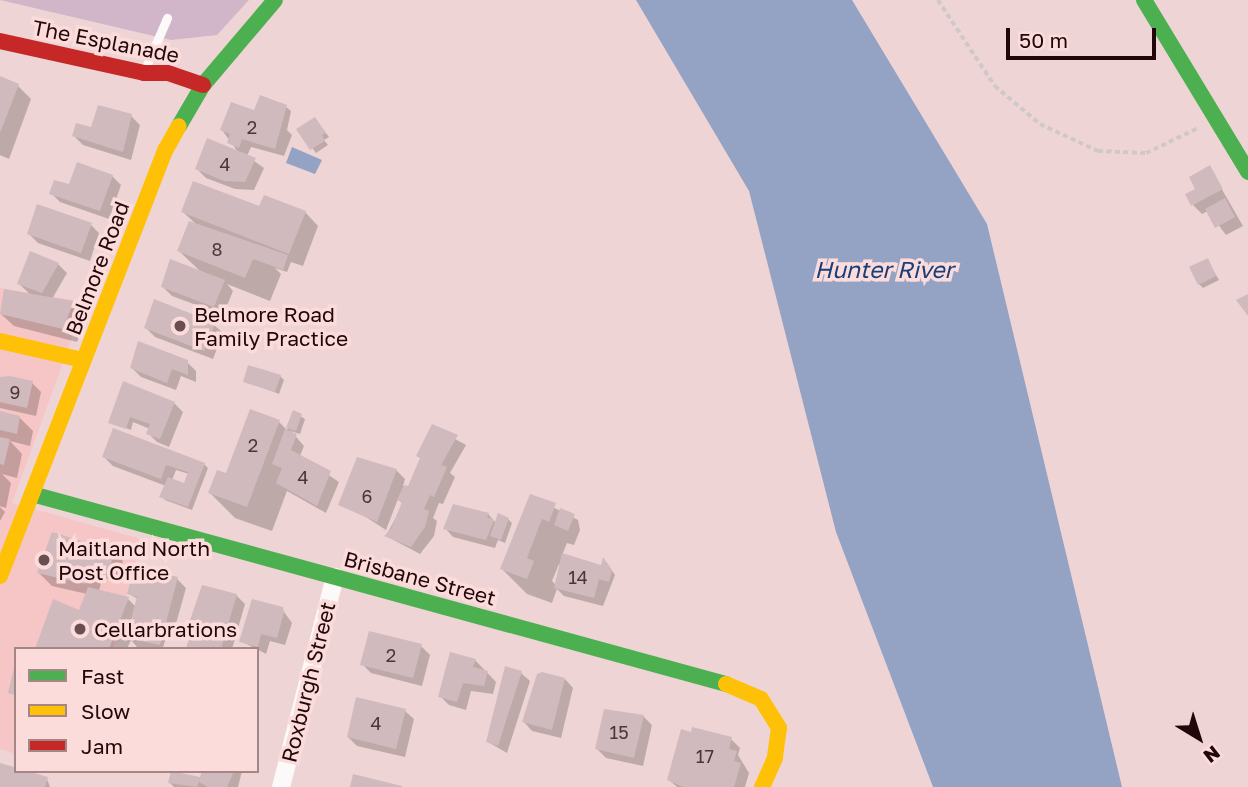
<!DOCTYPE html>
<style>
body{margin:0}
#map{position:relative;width:1248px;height:787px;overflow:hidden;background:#eed4d4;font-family:"Golos Text",sans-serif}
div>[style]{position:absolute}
.built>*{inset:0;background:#f6c5c5}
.green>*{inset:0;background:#d1b6c9}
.water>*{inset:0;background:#94a2c4}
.shadow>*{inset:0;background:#0003}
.building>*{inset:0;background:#d1babd}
.path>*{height:3.5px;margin-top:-1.75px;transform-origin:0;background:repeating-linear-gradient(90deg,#d0c8c8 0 5px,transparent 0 8.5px)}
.lane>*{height:9px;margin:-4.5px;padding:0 4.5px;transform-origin:4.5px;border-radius:4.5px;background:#fcf9f9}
.street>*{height:18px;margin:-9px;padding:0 9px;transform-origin:9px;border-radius:9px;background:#fcf9f9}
.fast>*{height:16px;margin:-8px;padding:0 8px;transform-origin:8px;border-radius:8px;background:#4caf50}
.slow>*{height:16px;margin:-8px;padding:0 8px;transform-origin:8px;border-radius:8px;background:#ffc107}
.jam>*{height:16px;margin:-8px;padding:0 8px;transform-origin:8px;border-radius:8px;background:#c62828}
.dots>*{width:19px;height:19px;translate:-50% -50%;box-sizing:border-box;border:4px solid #fcdbdb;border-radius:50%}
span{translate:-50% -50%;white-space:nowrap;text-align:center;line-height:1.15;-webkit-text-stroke:7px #fcdbdb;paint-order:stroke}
.number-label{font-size:18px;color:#4d3436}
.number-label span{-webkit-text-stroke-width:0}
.street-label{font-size:21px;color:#210709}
.poi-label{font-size:21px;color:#210709}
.left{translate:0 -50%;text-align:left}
.water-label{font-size:23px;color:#193f7b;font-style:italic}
.legend{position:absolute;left:14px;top:647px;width:245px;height:126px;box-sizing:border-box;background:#fcdbdb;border:2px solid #a48687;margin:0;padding:9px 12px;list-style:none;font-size:21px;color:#210709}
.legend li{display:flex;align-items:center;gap:14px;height:35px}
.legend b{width:35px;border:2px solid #a48687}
.north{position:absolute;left:1164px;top:703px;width:70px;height:70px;-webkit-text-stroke:5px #fcdbdb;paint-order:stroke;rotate:142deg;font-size:19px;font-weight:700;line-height:28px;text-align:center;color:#210709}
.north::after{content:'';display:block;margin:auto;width:24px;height:32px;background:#210709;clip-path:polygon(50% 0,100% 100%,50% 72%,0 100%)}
.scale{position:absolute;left:1006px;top:28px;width:150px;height:32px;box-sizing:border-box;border:4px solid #210709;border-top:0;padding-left:9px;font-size:21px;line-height:24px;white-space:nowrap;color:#210709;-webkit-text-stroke:5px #fcdbdb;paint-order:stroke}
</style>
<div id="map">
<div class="built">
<div style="clip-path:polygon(0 288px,85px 302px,12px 503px,141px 539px,113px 649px,16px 649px,16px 754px,0 749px)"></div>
</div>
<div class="green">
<div style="clip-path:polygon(0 0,249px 0,217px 35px,171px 40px)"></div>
</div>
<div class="water">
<div style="clip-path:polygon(636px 0,852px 0,987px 224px,1122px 787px,933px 787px,836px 532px,749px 191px)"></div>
<div style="clip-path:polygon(292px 147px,322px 160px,315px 174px,286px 163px)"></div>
</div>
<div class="shadow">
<div style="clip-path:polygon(0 78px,18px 86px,31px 99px,9px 159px,0 155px)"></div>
<div style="clip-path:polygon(286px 107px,291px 111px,287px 130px,292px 135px,284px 156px,251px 147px,247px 156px,264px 168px,254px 190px,235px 189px,206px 178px,197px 169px,238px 152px,222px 130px)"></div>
<div style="clip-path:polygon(131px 116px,140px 125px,131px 160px,83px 145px,74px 136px)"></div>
<div style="clip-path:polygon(315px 119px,329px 137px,324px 140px,328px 145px,316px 153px,299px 130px)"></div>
<div style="clip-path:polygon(1209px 167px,1243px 226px,1226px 235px,1208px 211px,1202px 214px,1193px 205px)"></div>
<div style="clip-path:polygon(112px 176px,121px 185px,109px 219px,60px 202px,51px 193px)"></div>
<div style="clip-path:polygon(260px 209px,305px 212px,318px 226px,303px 266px,291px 262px,287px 272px,275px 268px,281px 274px,270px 301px,227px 284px,233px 291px,223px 315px,172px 296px,163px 287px,202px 273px,179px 251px,198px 226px,183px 212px)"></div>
<div style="clip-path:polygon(91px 225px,99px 233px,90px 261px,38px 243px,29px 234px)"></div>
<div style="clip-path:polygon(1207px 260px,1219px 280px,1203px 288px,1199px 284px)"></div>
<div style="clip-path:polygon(58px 264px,67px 273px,52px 299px,74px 302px,87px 316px,77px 342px,14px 326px,0 313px,32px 296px,19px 284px)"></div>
<div style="clip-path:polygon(214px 325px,223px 333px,213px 359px,155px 337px,146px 328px)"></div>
<div style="clip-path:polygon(187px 362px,196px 371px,196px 382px,181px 376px,176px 390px,141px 377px,132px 368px)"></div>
<div style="clip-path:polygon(280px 376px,284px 380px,279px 394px,245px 381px)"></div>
<div style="clip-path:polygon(0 380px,32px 383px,41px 392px,36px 416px,0 408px)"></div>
<div style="clip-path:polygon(174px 403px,183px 412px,169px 447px,157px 442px,148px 433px,150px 429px,133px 422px,131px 430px,110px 422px)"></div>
<div style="clip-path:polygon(294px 412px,305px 419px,300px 434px,291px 431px,304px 446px,300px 456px,339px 482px,326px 513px,287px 491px,272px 531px,235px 518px,210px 493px,279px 422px,287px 430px)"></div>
<div style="clip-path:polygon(0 413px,20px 418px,33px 431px,30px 446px,10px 441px,22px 454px,17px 478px,2px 474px,11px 483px,6px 508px,0 506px)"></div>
<div style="clip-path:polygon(433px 427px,466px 445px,450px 473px,455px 477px,443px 504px,439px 503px,433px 518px,437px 521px,434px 536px,420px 554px,386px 536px,403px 504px,398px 499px,386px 530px,355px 510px,396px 470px,405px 479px,403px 486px,409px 489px)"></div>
<div style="clip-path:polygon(evenodd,104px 457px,204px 464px,208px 468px,192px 510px,165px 500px,162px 496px,166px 486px,113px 466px,104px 457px,176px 470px,189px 474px,185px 485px,172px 480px,176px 470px)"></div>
<div style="clip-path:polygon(evenodd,531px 496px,578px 520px,580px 530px,574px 545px,567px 543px,562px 555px,602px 567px,607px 563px,615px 575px,603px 606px,564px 596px,557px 589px,552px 603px,527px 594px,502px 569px,531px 496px,559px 564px,561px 565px,556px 585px,552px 581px,559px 564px)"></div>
<div style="clip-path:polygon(0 507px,5px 512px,0 521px)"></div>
<div style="clip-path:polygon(488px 514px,496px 523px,508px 519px,512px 523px,505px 543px,498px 540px,495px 548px,453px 537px,445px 528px)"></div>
<div style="clip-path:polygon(114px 552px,123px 561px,117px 581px,93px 575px,101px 583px,99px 591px,128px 599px,136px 607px,138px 599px,129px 594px,177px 579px,186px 588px,172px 638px,166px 637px,163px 648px,156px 649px,137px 647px,131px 640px,127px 649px,37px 649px,80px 612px,87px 594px,52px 586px,39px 573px)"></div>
<div style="clip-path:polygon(236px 595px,245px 604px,232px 649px,191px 649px,196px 632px,190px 626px)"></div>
<div style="clip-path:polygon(282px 609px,292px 623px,285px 645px,270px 641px,266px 654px,241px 641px)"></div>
<div style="clip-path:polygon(421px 646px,430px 655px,422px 686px,371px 673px,362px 664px)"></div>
<div style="clip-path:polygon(475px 660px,496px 682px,493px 694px,471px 691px,466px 710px,449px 705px,440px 696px)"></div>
<div style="clip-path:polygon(521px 673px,530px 681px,507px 753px,488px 742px)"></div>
<div style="clip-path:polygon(565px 679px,573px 688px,561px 738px,532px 731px,524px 722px)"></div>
<div style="clip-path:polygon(405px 711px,414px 719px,405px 757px,357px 746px,348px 737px)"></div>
<div style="clip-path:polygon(643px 716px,652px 725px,643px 766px,606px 758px,597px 749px)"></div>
<div style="clip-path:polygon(731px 739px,740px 748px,738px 755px,749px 773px,745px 787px,677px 787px,669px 780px)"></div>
<div style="clip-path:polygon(0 766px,47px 779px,50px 787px,0 787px)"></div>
<div style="clip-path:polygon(203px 771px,242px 771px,238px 787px,174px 787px,170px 783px,201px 780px)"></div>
</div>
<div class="building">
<div style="clip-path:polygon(0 76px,19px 84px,0 133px)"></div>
<div style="clip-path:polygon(260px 95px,287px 105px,275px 149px,242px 139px,239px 148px,227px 143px,230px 134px,220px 130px,231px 102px,254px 110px)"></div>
<div style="clip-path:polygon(98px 105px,132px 114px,123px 152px,72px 136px,76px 123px,91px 127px)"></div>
<div style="clip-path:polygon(315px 117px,326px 133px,322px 135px,325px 141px,310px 150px,296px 129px)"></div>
<div style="clip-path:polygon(207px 138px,256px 158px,245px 182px,224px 181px,195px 169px)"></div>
<div style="clip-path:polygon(77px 162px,113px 175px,100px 211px,49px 194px,54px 180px,69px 184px)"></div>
<div style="clip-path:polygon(1210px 165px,1223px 189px,1191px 206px,1185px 194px,1195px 189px,1189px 177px)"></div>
<div style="clip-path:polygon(193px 181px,259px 206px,264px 195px,306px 211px,289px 254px,181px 212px)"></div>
<div style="clip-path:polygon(1225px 198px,1235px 217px,1215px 228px,1205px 209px)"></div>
<div style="clip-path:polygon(37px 204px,92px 223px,81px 253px,27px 234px)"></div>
<div style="clip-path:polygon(189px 221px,288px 255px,283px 270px,253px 259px,245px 278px,177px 251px)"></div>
<div style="clip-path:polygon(30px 251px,59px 263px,42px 293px,17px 284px)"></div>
<div style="clip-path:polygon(1208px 258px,1216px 276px,1198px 285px,1189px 267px)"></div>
<div style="clip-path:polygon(170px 259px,225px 280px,214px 307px,161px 287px)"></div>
<div style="clip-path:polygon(4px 289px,74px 301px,63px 329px,0 314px)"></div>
<div style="clip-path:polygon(1248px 294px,1248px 316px,1236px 300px)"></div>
<div style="clip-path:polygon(154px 299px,215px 323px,204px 351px,144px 328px)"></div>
<div style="clip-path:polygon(138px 341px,188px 360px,188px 375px,172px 369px,167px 383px,130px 368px)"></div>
<div style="clip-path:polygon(248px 365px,281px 375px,275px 392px,243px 382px)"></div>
<div style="clip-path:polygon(10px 376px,33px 381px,27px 408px,0 402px,0 377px)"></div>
<div style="clip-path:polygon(123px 381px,175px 402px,160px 439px,146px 434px,150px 424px,130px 417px,126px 429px,108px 423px)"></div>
<div style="clip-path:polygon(250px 409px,280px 420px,247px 507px,208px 493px,217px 470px,226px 473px)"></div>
<div style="clip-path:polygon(293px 410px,302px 414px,296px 431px,286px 428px)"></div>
<div style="clip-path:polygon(0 411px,20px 416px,17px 434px,0 430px)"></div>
<div style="clip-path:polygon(432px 424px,458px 435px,441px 465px,447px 467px,434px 497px,430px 495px,424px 509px,429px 511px,425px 527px,411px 547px,384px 536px,391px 529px,402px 502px,397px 500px,404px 485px,408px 486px,420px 458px,416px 456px)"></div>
<div style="clip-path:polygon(113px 428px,205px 463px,188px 507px,159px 497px,168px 477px,184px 483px,188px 472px,166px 465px,161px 479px,102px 457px)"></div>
<div style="clip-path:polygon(285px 429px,297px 434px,291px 450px,331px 471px,317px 506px,276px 483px,282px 468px,272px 464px)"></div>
<div style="clip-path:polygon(0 437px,10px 439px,4px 465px,0 464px)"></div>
<div style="clip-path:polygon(357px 457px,397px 469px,377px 522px,338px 505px)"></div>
<div style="clip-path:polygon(530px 494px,556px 503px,549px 522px,542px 519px,527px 558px,534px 561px,527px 579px,500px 569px)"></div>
<div style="clip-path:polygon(453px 504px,489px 513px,487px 517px,494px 520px,486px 540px,443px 529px)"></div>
<div style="clip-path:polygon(560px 508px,575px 514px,568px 531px,554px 525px)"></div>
<div style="clip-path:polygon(498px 513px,509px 518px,501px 540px,490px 536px)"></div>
<div style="clip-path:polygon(52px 532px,115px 551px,108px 573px,89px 568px,85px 584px,37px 573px)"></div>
<div style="clip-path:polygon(562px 553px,601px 565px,603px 557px,612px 570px,609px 582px,599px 579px,594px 598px,554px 588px)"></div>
<div style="clip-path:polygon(134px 567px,178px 577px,160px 645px,126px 638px,137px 597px,127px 594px)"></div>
<div style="clip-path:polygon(202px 585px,237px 594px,221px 649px,186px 649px,192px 628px,188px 626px)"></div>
<div style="clip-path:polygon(88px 587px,129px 597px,109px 649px,35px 649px,53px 599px,79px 610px)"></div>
<div style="clip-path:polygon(252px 599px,283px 607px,284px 612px,277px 638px,261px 634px,258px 647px,239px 642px)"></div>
<div style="clip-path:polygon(369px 631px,422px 644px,413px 678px,360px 665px)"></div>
<div style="clip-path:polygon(450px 652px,476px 659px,473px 667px,488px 671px,484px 686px,463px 683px,457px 702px,438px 697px)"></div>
<div style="clip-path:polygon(15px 664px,16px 664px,16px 695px,8px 693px)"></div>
<div style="clip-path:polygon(505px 666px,522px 671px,498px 746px,486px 742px)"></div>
<div style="clip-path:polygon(542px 672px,565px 678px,552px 730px,522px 722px,537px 674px)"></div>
<div style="clip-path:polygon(356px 697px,406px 709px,396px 749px,347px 737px)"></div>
<div style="clip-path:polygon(604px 709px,644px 715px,634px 758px,595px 749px)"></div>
<div style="clip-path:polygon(692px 727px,732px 737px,729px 749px,737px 751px,734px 761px,741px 763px,734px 787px,683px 787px,667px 780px,681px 729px,691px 732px)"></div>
<div style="clip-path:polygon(0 763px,48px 777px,45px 787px,0 787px)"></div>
<div style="clip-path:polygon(171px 771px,200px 777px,202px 771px,234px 771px,227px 787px,208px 787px,199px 782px,197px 787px,168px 783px)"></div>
<div style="clip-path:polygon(353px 774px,402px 786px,402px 787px,350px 787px)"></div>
</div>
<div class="path">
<div style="left:938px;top:0;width:103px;rotate:56.5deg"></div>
<div style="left:995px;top:86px;width:59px;rotate:40.2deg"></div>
<div style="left:1040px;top:124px;width:64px;rotate:25deg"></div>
<div style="left:1098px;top:151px;width:48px;rotate:2.4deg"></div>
<div style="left:1146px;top:153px;width:58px;rotate:-25.7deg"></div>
</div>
<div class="lane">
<div style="left:144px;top:71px;width:58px;rotate:-66.5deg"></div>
</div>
<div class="street">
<div style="left:281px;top:787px;width:217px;rotate:-75.6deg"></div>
</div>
<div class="fast">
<div style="left:1144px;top:0;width:201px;rotate:58.8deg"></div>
<div style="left:179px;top:126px;width:48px;rotate:-59.7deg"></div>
<div style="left:203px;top:85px;width:111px;rotate:-49.7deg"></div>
<div style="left:32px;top:494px;width:720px;rotate:15.31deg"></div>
</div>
<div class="slow">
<div style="left:0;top:341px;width:85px;rotate:12.9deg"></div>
<div style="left:0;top:576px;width:458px;rotate:-68.8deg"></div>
<div style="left:166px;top:149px;width:26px;rotate:-61deg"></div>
<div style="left:726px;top:684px;width:38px;rotate:23deg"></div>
<div style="left:761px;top:699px;width:34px;rotate:58deg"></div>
<div style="left:779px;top:728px;width:30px;rotate:98deg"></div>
<div style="left:775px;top:758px;width:32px;rotate:114deg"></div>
</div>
<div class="jam">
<div style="left:0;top:41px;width:148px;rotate:12.5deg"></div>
<div style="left:144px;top:73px;width:24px"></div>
<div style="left:168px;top:73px;width:37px;rotate:19deg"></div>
</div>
<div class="dots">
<div style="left:180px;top:326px;background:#694f50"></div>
<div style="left:44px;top:560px;background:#694f50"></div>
<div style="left:80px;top:629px;background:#694f50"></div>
</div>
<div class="number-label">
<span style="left:252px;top:127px">2</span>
<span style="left:225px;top:164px">4</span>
<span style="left:217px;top:249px">8</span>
<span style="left:15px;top:392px">9</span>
<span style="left:253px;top:445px">2</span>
<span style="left:303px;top:477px">4</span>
<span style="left:367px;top:496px">6</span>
<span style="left:578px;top:577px">14</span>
<span style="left:391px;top:655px">2</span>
<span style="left:376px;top:723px">4</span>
<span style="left:619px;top:732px">15</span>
<span style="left:705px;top:756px">17</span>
</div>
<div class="street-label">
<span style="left:106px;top:41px;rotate:11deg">The Esplanade</span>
<span style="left:97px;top:268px;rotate:-69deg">Belmore Road</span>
<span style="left:420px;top:578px;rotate:15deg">Brisbane Street</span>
<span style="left:308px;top:682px;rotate:-76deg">Roxburgh Street</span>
</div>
<div class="poi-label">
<span class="left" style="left:194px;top:326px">Belmore Road<br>Family Practice</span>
<span class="left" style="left:58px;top:560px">Maitland North<br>Post Office</span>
<span class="left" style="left:94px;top:629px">Cellarbrations</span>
</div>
<div class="water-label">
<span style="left:884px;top:269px">Hunter River</span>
</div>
<ul class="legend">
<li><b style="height:9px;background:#4caf50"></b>Fast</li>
<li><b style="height:9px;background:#ffc107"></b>Slow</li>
<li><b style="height:9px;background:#c62828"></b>Jam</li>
</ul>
<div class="north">N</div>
<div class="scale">50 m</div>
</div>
